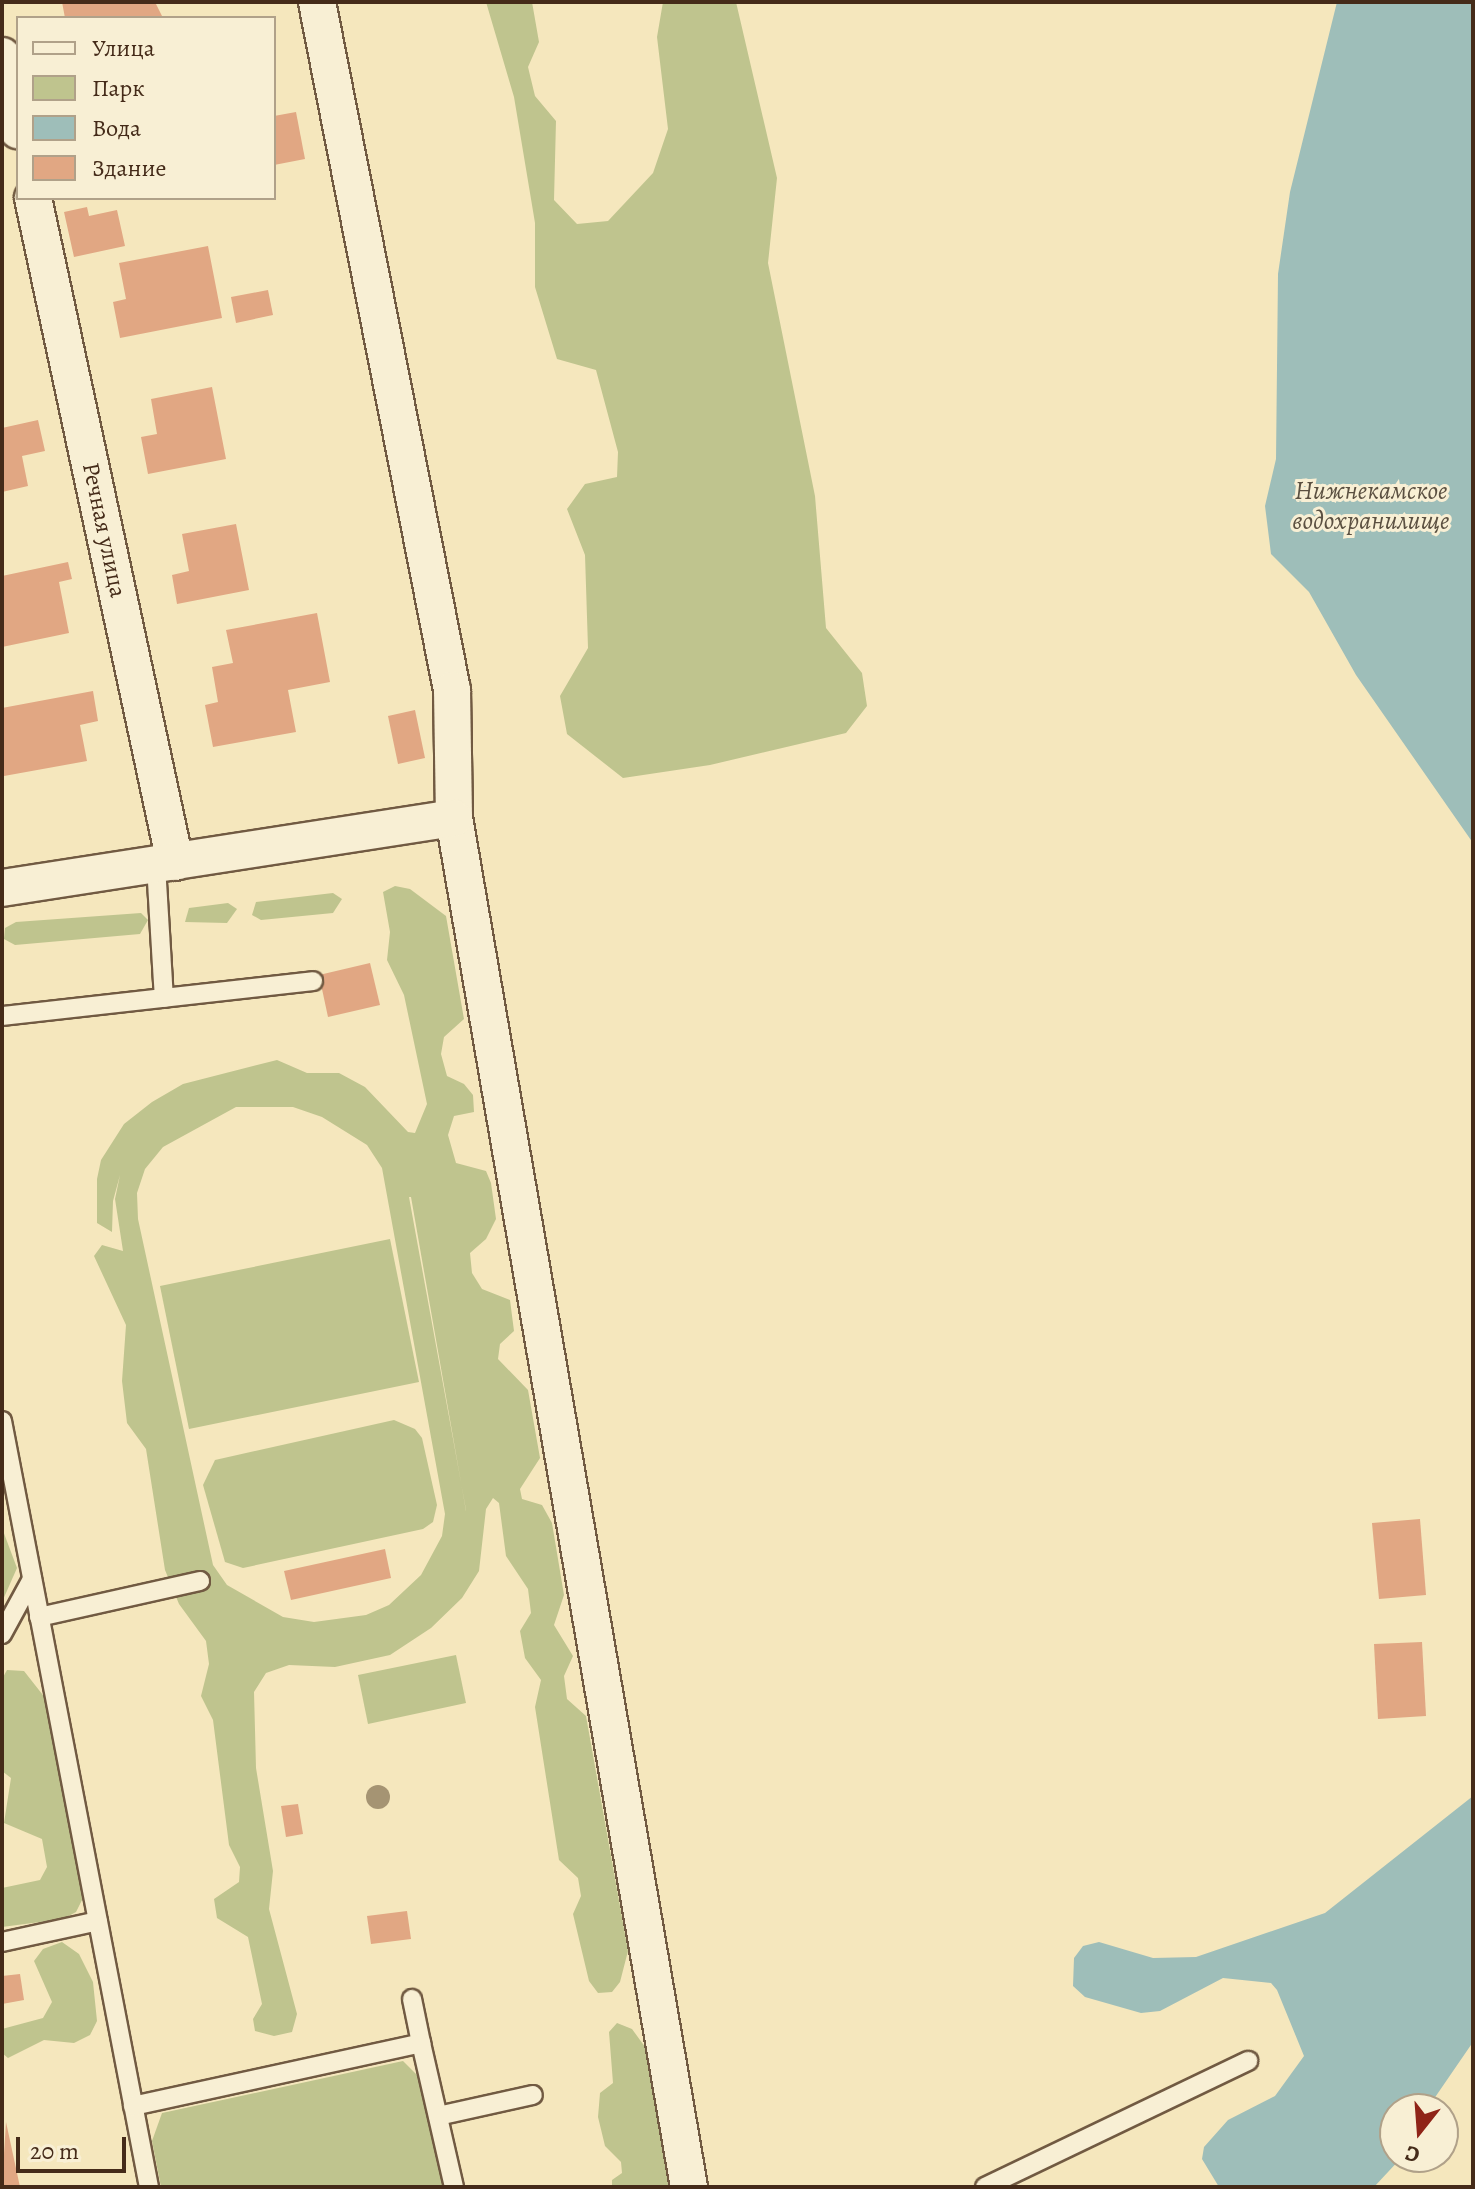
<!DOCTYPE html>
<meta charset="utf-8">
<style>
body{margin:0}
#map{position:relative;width:1475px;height:2189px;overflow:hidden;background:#f5e7bd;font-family:Alegreya,serif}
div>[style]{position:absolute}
.green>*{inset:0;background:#bfc48e}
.water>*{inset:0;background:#9ebeb9}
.building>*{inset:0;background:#e1a783}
.roads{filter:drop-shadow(2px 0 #715a42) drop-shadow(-2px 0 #715a42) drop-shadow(0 2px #715a42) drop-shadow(0 -2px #715a42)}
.lane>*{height:18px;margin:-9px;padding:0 9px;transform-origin:9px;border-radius:9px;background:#f8efd4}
.street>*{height:36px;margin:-18px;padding:0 18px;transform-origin:18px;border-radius:18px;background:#f8efd4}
.trees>*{width:24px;height:24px;margin:-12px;border-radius:50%;background:#a59473}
span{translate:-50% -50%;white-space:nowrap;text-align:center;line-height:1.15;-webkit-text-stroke:6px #f8efd4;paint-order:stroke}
.street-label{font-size:24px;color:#452b19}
.water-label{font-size:26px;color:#5b5041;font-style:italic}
.frame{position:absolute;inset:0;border:4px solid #452b19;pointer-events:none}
.legend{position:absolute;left:16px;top:16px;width:260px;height:184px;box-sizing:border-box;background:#f8efd4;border:2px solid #b0a189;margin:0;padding:10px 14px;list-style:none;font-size:24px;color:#452b19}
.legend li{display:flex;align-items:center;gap:16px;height:40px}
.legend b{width:40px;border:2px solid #b0a189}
.north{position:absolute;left:1379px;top:2093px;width:80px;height:80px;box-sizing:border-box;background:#f8efd4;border:2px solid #b0a189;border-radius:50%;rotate:197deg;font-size:22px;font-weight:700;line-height:32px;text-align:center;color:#452b19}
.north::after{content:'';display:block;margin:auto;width:28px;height:36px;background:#8f2418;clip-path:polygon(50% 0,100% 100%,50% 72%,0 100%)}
.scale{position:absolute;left:16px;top:2137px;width:110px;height:36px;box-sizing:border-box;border:4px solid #452b19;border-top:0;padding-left:10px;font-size:24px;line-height:28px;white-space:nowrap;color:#452b19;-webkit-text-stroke:6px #f8efd4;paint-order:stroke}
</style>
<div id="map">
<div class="green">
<div style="clip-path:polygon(486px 2px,532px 2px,539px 42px,528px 67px,535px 96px,556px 121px,554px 200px,577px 224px,608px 221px,653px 173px,668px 129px,657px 37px,663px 2px,736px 2px,777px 178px,768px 263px,815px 496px,826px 628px,862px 673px,867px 706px,846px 733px,710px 765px,623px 778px,567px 734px,560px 696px,588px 648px,585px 555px,567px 509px,585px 484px,617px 477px,618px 452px,596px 370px,557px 359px,535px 287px,535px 223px,514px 97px)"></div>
<div style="clip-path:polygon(evenodd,395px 886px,410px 889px,446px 916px,464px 1019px,444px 1037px,441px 1054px,447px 1076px,464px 1084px,473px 1095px,474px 1112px,454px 1116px,448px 1135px,456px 1163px,486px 1171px,491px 1183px,496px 1219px,486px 1239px,470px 1253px,472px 1273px,482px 1289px,510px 1300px,514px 1331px,500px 1344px,498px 1359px,528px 1390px,540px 1458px,520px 1489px,522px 1499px,542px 1505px,552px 1523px,564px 1595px,554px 1625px,573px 1656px,564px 1676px,567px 1699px,586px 1716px,628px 1951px,620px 1982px,612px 1992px,598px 1993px,589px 1981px,573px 1914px,581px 1896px,578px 1878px,559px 1860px,535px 1707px,541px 1680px,525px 1658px,520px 1631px,531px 1613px,528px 1589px,506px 1556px,499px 1503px,493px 1498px,486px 1509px,479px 1571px,462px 1598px,431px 1628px,390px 1655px,335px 1667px,289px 1665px,266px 1673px,254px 1692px,256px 1768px,273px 1871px,269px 1909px,297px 2014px,292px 2032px,274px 2036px,255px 2031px,253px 2019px,262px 2004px,248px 1937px,217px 1918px,214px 1899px,239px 1882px,240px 1867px,229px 1845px,213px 1720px,201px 1696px,209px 1664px,206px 1641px,179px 1604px,165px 1570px,146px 1449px,127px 1423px,122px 1381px,126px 1325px,94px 1256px,102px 1245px,123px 1251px,115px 1199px,120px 1175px,113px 1201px,112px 1232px,97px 1223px,97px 1179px,101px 1160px,124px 1124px,152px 1102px,183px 1084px,277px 1060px,307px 1073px,339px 1073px,365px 1087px,408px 1132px,415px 1133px,427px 1104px,404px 995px,387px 960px,390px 932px,383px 892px,395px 886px,236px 1107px,293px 1107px,322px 1117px,367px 1145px,382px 1168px,445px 1514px,442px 1536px,421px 1575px,389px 1605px,366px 1615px,314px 1622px,283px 1617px,227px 1585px,213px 1565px,138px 1219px,137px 1193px,145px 1169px,163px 1147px,236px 1107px,395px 886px,409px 1197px,411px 1197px,466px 1511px,466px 1510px,409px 1197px)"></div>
<div style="clip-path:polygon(333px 893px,342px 899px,333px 913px,261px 920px,252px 915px,256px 902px)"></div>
<div style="clip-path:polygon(228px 903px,237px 909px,227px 923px,185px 922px,189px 908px)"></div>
<div style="clip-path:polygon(141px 913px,148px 920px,140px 934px,15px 945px,4px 939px,5px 928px,16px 922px)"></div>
<div style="clip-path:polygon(390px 1239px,419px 1382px,189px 1429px,160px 1286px)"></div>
<div style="clip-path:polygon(394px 1420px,415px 1429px,422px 1438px,437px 1505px,433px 1522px,423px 1529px,243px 1568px,225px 1562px,203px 1485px,215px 1460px)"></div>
<div style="clip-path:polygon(2px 1528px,17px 1568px,2px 1602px)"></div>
<div style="clip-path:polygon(456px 1655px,466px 1703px,368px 1724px,358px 1675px)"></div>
<div style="clip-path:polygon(7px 1670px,24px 1671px,46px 1699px,83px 1898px,76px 1912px,63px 1919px,2px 1927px,2px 1888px,40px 1880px,47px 1867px,42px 1839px,4px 1823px,11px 1778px,2px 1771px,2px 1679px)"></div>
<div style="clip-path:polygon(62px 1942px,79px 1954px,93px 1982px,97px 2021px,90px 2035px,74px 2043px,44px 2040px,8px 2058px,2px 2053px,2px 2029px,43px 2018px,52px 2002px,34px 1961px,43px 1949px)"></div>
<div style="clip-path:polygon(617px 2023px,632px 2029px,648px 2051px,671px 2187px,612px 2187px,612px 2180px,622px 2173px,621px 2162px,605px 2146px,598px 2117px,600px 2093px,613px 2083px,609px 2032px)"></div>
<div style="clip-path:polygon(403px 2061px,420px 2078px,444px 2187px,161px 2187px,152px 2141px,162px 2113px)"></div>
</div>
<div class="water">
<div style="clip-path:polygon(1337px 2px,1473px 2px,1473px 843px,1356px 675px,1309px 592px,1271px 554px,1265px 506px,1276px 459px,1278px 274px,1290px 192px)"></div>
<div style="clip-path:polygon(1473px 1796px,1473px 2042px,1427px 2109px,1395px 2109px,1395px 2157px,1402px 2157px,1374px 2187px,1219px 2187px,1202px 2159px,1204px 2147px,1228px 2120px,1275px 2096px,1304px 2056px,1277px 1990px,1271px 1983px,1223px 1978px,1160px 2011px,1141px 2013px,1085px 1997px,1073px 1986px,1074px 1958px,1083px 1946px,1099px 1942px,1153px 1958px,1196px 1957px,1325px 1913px)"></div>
</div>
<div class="building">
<div style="clip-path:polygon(62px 2px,155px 2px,163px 18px,65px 18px)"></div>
<div style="clip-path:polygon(296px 112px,305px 159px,274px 165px,274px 116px)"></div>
<div style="clip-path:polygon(87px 207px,89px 216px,117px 210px,125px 246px,74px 257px,64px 212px)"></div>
<div style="clip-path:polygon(208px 246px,222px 318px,120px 338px,113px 302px,126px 299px,119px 263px)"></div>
<div style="clip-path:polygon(268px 290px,273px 315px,236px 323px,231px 297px)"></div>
<div style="clip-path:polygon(212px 387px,226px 459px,148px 474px,141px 437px,157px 434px,151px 399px)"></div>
<div style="clip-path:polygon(38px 420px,45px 451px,22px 456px,28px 486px,2px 492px,2px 428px)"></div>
<div style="clip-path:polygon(236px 524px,249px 590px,177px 604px,172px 575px,189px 571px,182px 534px)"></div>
<div style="clip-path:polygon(68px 562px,72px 579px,59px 582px,69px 633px,2px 647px,2px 576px)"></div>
<div style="clip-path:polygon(317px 613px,330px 682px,288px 690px,296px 732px,213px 747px,205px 705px,218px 702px,212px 667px,233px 663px,226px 630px)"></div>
<div style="clip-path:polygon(93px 691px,98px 721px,80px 725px,87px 761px,4px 776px,2px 708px)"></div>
<div style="clip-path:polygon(415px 710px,425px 758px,398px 764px,388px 716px)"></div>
<div style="clip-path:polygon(370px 963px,380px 1005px,328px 1017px,319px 975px)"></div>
<div style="clip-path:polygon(1420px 1519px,1426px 1595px,1379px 1599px,1372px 1523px)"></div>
<div style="clip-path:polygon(385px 1549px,391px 1578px,291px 1600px,284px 1571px)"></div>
<div style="clip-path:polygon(1422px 1642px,1426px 1716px,1378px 1719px,1374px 1644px)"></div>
<div style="clip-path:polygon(298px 1804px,303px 1834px,286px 1837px,281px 1806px)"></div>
<div style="clip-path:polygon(407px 1911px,411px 1939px,371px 1944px,367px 1916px)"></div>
<div style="clip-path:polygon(20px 1974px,24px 2000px,2px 2004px,2px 1976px)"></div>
<div style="clip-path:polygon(6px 2122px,20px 2187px,2px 2187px)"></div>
</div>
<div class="roads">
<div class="lane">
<div style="left:156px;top:865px;width:133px;rotate:86.6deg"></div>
<div style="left:2px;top:1016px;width:313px;rotate:-6.4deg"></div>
<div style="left:2px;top:1421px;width:780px;rotate:79.14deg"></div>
<div style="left:39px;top:1617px;width:165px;rotate:-12.6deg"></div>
<div style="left:2px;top:1634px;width:63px;rotate:-61.4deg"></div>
<div style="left:2px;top:1942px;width:98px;rotate:-12.3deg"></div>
<div style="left:412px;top:1999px;width:45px;rotate:78.4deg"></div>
<div style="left:133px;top:2106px;width:295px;rotate:-12.3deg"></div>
<div style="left:421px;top:2043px;width:148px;rotate:77.1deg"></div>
<div style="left:438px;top:2116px;width:97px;rotate:-12.5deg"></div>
<div style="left:985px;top:2187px;width:292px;rotate:-25.6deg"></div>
</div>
<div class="street">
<div style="left:317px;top:2px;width:701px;rotate:78.9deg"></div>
<div style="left:452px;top:690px;width:128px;rotate:89.1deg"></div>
<div style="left:454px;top:818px;width:1389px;rotate:80.26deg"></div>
<div style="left:2px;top:56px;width:76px;rotate:77.8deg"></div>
<div style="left:33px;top:198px;width:679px;rotate:77.93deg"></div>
<div style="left:2px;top:888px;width:457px;rotate:-8.8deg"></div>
</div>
</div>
<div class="trees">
<div style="left:378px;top:1797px"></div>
</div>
<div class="street-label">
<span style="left:104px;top:530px;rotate:78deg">Речная улица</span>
</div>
<div class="water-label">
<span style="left:1371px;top:506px">Нижнекамское<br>водохранилище</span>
</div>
<div class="frame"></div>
<ul class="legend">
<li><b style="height:10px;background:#f8efd4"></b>Улица</li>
<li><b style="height:22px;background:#bfc48e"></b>Парк</li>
<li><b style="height:22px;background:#9ebeb9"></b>Вода</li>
<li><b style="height:22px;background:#e1a783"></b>Здание</li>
</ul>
<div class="north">С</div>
<div class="scale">20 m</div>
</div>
